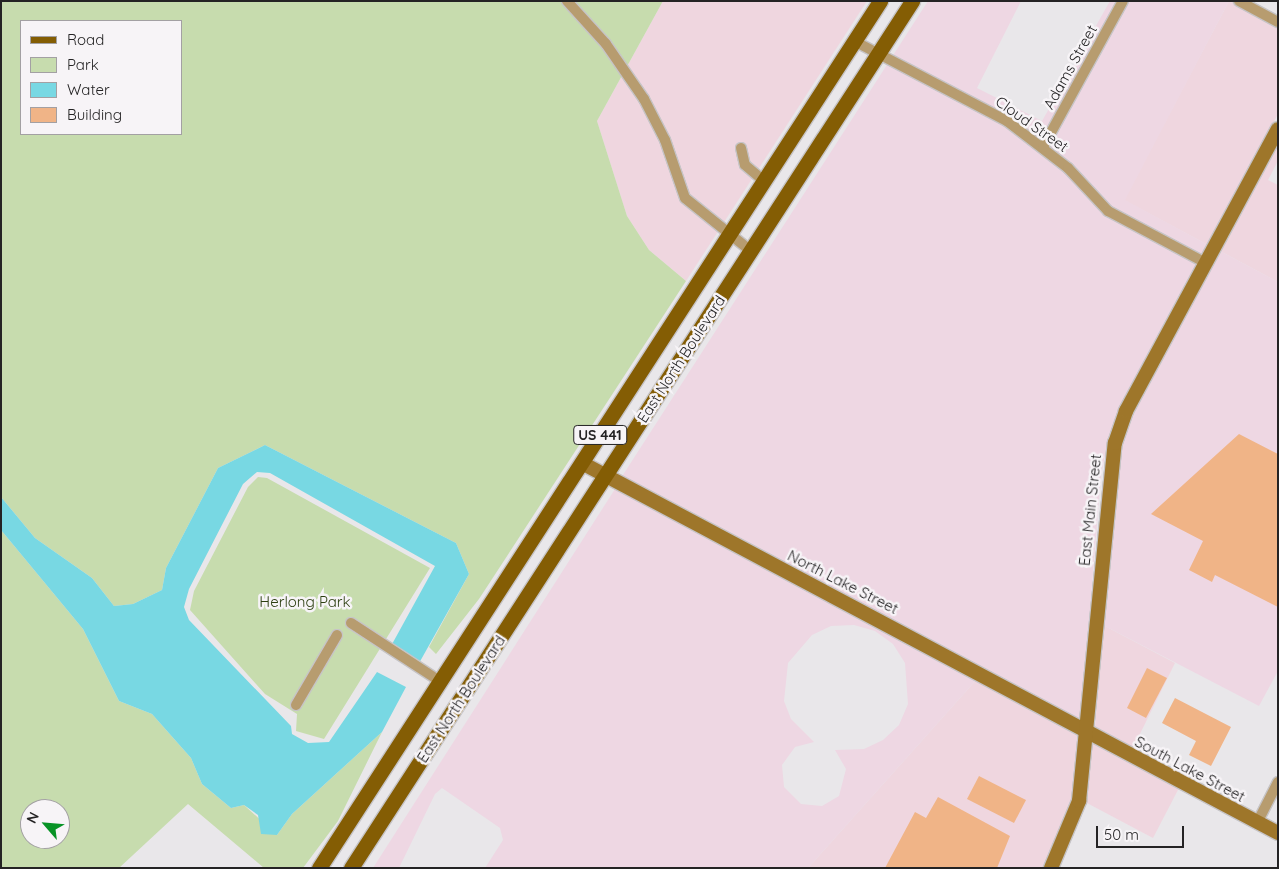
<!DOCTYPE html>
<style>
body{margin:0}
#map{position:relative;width:1279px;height:869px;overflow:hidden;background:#e9e7ea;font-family:Quicksand,sans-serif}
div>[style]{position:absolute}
.commercial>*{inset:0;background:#efd6df}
.industrial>*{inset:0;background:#eed7e3}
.green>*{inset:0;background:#c7dcae}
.water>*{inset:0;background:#78d8e3}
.building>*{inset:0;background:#f0b487}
.roads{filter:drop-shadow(1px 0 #c6c4c6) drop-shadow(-1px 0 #c6c4c6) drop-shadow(0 1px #c6c4c6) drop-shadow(0 -1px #c6c4c6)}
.street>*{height:10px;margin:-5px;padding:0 5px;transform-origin:5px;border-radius:5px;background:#b79c6f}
.secondary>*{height:14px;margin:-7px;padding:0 7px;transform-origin:7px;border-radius:7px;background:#9e762a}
.primary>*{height:15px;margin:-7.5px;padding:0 7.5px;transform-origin:7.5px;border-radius:7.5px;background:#845d04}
span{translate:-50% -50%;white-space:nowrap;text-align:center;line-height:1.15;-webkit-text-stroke:5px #f7f4f7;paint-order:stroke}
.shield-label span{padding:1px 4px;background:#f7f4f7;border:1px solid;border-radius:4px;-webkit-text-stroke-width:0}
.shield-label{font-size:14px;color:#242324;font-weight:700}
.street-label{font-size:15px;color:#242324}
.park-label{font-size:15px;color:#2d3f11}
.frame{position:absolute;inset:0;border:2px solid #242324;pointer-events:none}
.legend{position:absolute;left:20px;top:20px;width:162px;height:115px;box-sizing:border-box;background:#f7f4f7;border:1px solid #a3a0a3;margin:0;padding:6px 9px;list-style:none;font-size:15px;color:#242324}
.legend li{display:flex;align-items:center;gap:10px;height:25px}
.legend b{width:25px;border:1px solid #a3a0a3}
.north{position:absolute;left:20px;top:799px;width:50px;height:50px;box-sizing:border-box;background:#f7f4f7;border:1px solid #a3a0a3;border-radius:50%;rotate:297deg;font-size:14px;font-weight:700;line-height:20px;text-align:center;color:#242324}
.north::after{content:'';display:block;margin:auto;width:18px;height:22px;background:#089326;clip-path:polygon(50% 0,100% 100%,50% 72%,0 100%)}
.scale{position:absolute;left:1096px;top:826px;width:88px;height:22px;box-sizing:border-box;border:2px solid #242324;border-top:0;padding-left:6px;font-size:15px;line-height:18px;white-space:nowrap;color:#242324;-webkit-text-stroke:4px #f7f4f7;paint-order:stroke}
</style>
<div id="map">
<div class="commercial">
<div style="clip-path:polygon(663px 1px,867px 1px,686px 281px,649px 250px,627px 216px,597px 121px)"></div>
<div style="clip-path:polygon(1229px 1px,1240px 1px,1278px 21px,1278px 114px,1208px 245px,1124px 200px)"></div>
<div style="clip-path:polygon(1278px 143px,1278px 161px,1268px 180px,1278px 185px,1278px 282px,1220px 251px)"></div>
<div style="clip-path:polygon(1103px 625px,1175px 663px,1132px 750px,1095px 728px)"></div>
<div style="clip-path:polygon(977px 679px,1080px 734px,1072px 799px,1043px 868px,808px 868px)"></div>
<div style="clip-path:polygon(1093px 741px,1179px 788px,1153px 838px,1085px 802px)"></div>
</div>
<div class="industrial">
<div style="clip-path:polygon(928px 1px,1021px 1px,977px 88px,1042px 121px,1110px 1px,1229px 1px,1125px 200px,1208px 245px,1120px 407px,1108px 441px,1101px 475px,1081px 721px,621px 478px)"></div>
<div style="clip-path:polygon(1220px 251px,1278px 282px,1278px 671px,1259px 706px,1103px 625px,1121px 445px,1133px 413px)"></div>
<div style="clip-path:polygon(evenodd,615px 489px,977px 679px,808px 868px,485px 868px,503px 840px,500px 828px,442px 788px,435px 794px,399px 868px,373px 868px,615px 489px,854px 625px,875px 631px,893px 644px,905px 663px,908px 704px,899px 725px,883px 740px,864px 749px,835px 750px,846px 769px,839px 796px,822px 806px,801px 804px,784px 787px,782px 765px,795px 747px,814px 742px,791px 719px,784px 701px,788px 663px,812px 635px,831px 626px,854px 625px)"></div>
</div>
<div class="green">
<div style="clip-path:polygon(evenodd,1px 1px,663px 1px,597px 121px,627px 216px,649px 250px,686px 281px,479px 599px,436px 654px,429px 647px,469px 574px,456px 543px,265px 445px,218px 468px,166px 568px,162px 590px,133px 604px,114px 606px,92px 578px,35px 538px,1px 497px,1px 1px,21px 21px,181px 21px,181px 134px,21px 134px,21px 21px)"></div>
<div style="clip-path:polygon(258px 477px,267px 478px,430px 568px,324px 739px,296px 731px,297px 714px,265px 694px,190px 610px,194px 591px,248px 487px)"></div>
<div style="clip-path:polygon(evenodd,1px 530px,83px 629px,119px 701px,152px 714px,191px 758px,202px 784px,231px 808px,244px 805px,277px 835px,292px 814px,382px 732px,338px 821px,303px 868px,264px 868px,188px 804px,119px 868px,1px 868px,1px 530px,30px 809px,60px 809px,60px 839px,30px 839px,30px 809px)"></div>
</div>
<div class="water">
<div style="clip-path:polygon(265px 445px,456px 543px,469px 574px,418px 665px,391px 646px,435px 566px,270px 473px,257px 472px,243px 484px,189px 589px,184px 607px,189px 620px,291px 726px,292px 734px,308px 743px,329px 742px,377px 672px,406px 687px,382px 732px,292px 814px,277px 835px,261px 834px,258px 815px,244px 805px,231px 808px,202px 784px,191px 758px,152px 714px,119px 701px,83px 629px,1px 530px,1px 497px,35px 538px,92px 578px,114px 606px,133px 604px,162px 590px,166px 568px,218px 468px)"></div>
</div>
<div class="building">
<div style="clip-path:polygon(1239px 434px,1278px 454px,1278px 607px,1215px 575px,1212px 582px,1189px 570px,1203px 541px,1151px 514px)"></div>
<div style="clip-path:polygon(1147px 668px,1167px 678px,1146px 718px,1127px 708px)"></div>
<div style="clip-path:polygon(1175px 698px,1231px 727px,1211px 766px,1189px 755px,1196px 741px,1162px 723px)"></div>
<div style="clip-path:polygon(979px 776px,1026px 800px,1014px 823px,967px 799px)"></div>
<div style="clip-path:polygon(938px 797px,1010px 836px,997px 868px,885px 868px,915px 812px,926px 818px)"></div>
</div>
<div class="roads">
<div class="street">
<div style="left:567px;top:1px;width:58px;rotate:47.8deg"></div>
<div style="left:606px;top:44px;width:67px;rotate:55.4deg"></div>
<div style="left:644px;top:99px;width:46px;rotate:62.9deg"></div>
<div style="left:665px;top:140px;width:61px;rotate:71deg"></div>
<div style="left:685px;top:198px;width:85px;rotate:38.8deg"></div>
<div style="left:1239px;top:1px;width:44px;rotate:28.3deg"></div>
<div style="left:854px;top:41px;width:173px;rotate:27.6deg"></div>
<div style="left:1007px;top:121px;width:77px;rotate:37.6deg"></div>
<div style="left:1068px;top:168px;width:59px;rotate:47.1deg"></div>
<div style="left:1108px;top:211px;width:111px;rotate:28deg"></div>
<div style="left:1043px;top:147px;width:166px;rotate:-61.3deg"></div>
<div style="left:741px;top:148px;width:17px;rotate:77deg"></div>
<div style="left:745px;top:165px;width:25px;rotate:40deg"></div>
<div style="left:351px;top:623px;width:108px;rotate:33.2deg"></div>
<div style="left:296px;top:705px;width:81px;rotate:-59.6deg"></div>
<div style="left:1257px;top:823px;width:46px;rotate:-62.9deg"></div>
</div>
<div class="secondary">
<div style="left:582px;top:463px;width:788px;rotate:28deg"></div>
<div style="left:1051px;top:868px;width:73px;rotate:-67.3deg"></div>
<div style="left:1079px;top:801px;width:360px;rotate:-84.3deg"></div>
<div style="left:1115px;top:443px;width:34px;rotate:-71deg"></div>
<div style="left:1126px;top:411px;width:320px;rotate:-61.7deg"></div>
</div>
<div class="primary">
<div style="left:319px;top:868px;width:1033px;rotate:-57.09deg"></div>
<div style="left:351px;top:868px;width:1033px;rotate:-57.09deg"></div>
</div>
</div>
<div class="shield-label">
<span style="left:600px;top:435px">US 441</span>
</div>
<div class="street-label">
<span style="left:1070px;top:67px;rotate:-61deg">Adams Street</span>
<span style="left:1032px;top:124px;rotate:35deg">Cloud Street</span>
<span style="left:681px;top:359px;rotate:-57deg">East North Boulevard</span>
<span style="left:1090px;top:510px;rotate:-84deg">East Main Street</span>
<span style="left:843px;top:582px;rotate:27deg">North Lake Street</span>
<span style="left:461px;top:699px;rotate:-57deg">East North Boulevard</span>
<span style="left:1190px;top:769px;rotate:28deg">South Lake Street</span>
</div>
<div class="park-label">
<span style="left:305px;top:602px">Herlong Park</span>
</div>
<div class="frame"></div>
<ul class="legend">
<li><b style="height:6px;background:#845d04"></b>Road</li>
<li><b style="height:14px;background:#c7dcae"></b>Park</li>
<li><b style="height:14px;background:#78d8e3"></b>Water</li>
<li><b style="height:14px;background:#f0b487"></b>Building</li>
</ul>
<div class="north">N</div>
<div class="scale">50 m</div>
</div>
